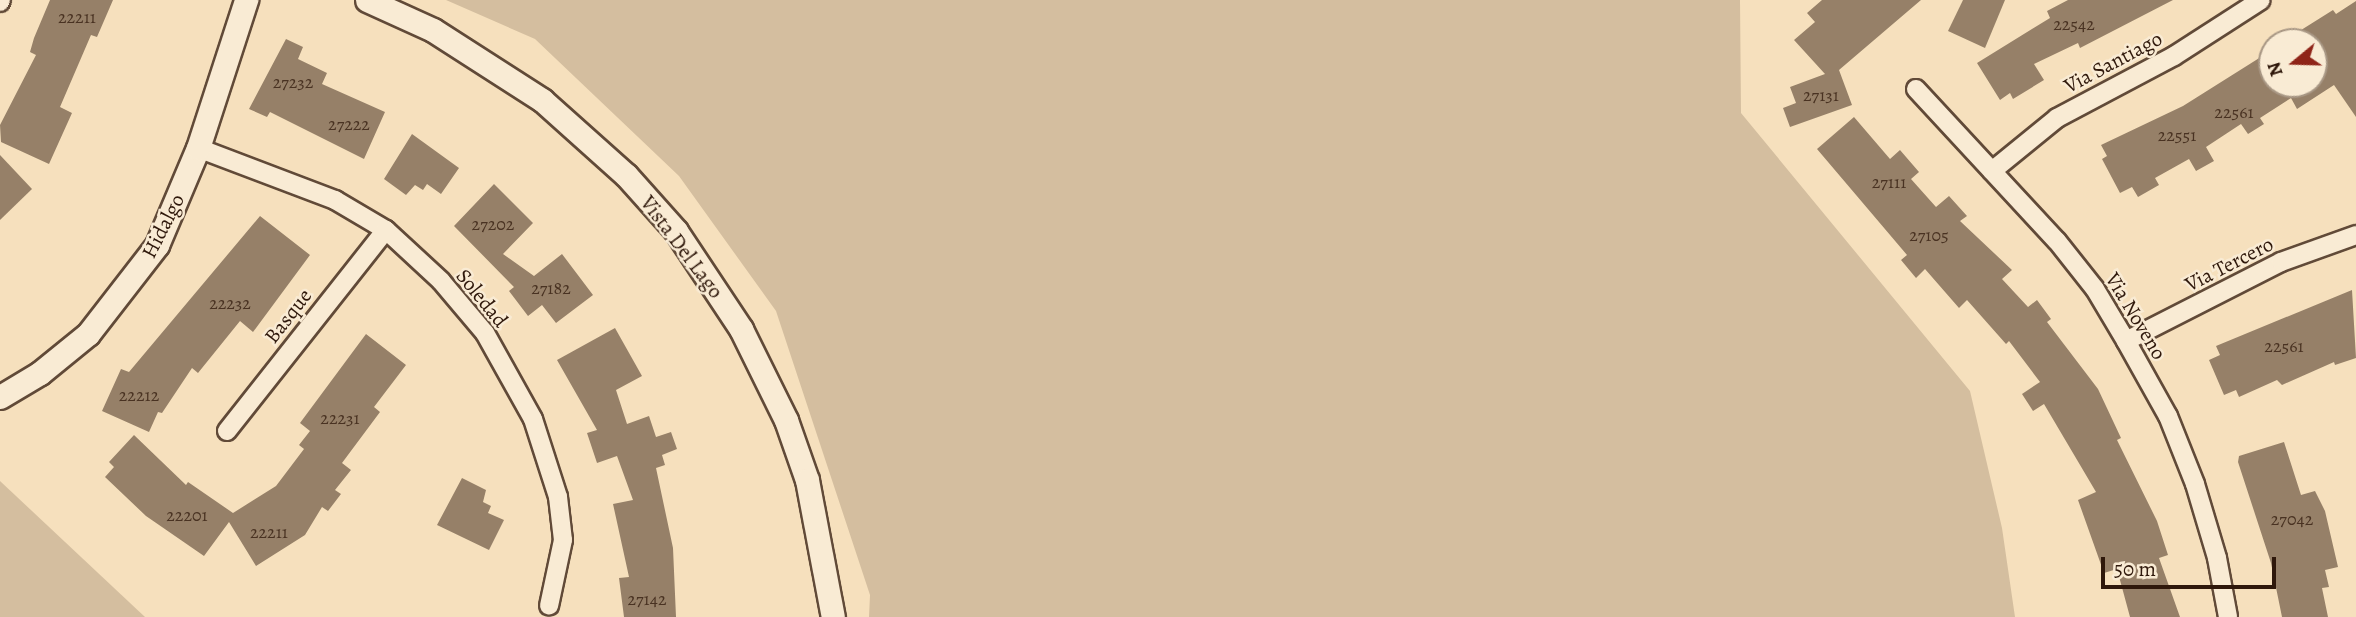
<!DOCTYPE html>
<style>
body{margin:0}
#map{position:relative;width:2356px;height:617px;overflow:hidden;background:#f6e0bd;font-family:Alegreya,serif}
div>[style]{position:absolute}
.green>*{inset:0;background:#d4be9f}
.building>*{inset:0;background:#968068}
.roads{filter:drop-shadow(2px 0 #614a38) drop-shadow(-2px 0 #614a38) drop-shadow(0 2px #614a38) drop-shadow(0 -2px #614a38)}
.minor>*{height:18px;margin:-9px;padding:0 9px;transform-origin:9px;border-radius:9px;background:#f9ebd4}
.tertiary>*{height:23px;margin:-11.5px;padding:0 11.5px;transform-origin:11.5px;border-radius:11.5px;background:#f9ebd4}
span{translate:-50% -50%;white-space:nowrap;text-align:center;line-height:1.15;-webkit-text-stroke:5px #f9ebd4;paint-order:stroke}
.number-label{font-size:18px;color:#493222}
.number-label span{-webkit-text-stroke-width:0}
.street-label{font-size:21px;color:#2f180b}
.north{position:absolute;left:2258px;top:28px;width:70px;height:70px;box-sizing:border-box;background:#f9ebd4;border:2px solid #a89784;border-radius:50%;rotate:251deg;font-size:19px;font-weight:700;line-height:28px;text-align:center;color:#2f180b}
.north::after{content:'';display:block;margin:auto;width:24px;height:32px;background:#8f2418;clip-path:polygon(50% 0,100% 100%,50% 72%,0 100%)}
.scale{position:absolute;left:2101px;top:557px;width:175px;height:32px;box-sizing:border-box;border:4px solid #2f180b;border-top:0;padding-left:9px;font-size:21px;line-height:24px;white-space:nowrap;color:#2f180b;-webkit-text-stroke:5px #f9ebd4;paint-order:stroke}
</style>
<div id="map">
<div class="green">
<div style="clip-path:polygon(446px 0,1740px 0,1741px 113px,1970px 391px,2002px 528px,2015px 617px,869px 617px,870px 595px,776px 311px,679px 176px,535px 39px)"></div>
<div style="clip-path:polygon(0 481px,145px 617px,0 617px)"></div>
</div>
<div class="building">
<div style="clip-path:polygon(50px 0,113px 0,97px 37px,91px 35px,60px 107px,72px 113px,49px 164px,1px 142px,0 125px,36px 55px,30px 52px,34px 38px)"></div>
<div style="clip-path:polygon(1822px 0,1921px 0,1839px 70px,1852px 105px,1790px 127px,1783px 108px,1796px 103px,1790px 87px,1825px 74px,1794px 40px,1815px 22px,1807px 13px)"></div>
<div style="clip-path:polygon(1963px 0,2005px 0,1985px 48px,1948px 31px)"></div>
<div style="clip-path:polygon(2068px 0,2173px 0,2080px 48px,2078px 43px,2034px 64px,2044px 80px,2013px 99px,2010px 93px,2000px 100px,1977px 63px,2050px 18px,2047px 11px)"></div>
<div style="clip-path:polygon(2356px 1px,2356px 117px,2334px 85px,2297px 109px,2291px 98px,2260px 118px,2264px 124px,2248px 134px,2241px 124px,2206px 147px,2214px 161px,2196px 171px,2189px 159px,2155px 178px,2159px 185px,2138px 197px,2132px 187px,2120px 193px,2102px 159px,2107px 156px,2101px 145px,2183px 106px,2272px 50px,2272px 84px,2314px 84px,2314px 42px,2282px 42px,2333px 10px,2336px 14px)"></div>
<div style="clip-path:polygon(286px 39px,303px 47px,298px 59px,327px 73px,322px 84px,385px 112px,364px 159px,270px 112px,267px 117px,249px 109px)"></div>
<div style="clip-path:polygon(1854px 117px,1890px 159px,1900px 150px,1919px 172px,1911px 179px,1936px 207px,1949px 196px,1967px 216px,1960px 221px,2012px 270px,2002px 279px,2028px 307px,2037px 300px,2051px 319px,2047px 322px,2098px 389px,2121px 438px,2117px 440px,2157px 521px,2168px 555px,2159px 558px,2180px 617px,2130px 617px,2117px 569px,2104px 573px,2078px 500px,2096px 492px,2044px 404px,2033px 411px,2022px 394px,2040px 382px,2009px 341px,2006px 344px,1967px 300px,1959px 308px,1925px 269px,1916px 278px,1901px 260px,1907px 255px,1817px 149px)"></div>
<div style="clip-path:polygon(412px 134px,459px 168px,441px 194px,427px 184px,423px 190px,415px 185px,406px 195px,384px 179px)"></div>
<div style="clip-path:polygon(0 155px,32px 189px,0 220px)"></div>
<div style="clip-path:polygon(494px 184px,533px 223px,503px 254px,534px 276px,562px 254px,593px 295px,556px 323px,542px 305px,528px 316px,509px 291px,514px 287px,454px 226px)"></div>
<div style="clip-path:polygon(260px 216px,310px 255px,253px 332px,240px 321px,198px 373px,192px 368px,162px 413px,158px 412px,149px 432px,102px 411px,121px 369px,129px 372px)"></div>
<div style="clip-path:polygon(2352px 290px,2356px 358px,2335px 365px,2334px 362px,2282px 385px,2277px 380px,2239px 397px,2236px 390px,2224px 395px,2209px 360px,2220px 355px,2216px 346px)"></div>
<div style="clip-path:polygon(615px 328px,642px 376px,616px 390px,627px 424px,649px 416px,656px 437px,671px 432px,677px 449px,662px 455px,665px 465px,656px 468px,673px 548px,676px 617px,624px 617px,619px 578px,629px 577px,613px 504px,633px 500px,617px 456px,597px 463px,587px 433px,597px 430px,557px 360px)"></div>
<div style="clip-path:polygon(366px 334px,406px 365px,374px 407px,380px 412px,342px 463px,351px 470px,335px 490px,341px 494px,328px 511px,322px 507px,305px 535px,256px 566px,229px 522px,204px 556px,146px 516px,105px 477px,114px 467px,109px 462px,134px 435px,186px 485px,188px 482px,233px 513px,276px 486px,304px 449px,299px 445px,310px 431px,300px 423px)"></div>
<div style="clip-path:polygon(2284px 442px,2301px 495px,2315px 491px,2325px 511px,2338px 567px,2325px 570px,2329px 587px,2322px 588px,2328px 617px,2282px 617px,2271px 563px,2238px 462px,2239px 456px)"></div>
<div style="clip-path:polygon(462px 478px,486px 490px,483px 502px,491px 506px,488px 513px,504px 520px,489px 550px,437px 525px)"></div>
</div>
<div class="roads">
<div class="minor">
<div style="left:0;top:2px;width:2px;rotate:-63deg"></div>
<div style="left:1916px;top:89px;width:207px;rotate:47.2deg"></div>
<div style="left:2057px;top:241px;width:61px;rotate:51.6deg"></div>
<div style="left:2095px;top:289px;width:61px;rotate:59.2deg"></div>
<div style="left:2126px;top:341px;width:86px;rotate:60.8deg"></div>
<div style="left:2168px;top:416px;width:73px;rotate:68.3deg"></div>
<div style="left:2195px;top:484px;width:77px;rotate:73.4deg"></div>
<div style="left:2217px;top:558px;width:60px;rotate:79.4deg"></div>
<div style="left:198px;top:148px;width:147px;rotate:20.8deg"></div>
<div style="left:335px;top:200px;width:59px;rotate:30.5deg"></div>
<div style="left:386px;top:230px;width:75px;rotate:42.8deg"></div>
<div style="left:441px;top:281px;width:68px;rotate:49.8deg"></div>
<div style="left:485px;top:333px;width:98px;rotate:60.8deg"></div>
<div style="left:533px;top:419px;width:82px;rotate:72.2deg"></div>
<div style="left:558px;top:497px;width:43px;rotate:83.4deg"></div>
<div style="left:563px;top:540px;width:67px;rotate:102deg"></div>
<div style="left:1992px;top:171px;width:84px;rotate:-39.2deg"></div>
<div style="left:2057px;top:118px;width:132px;rotate:-27.9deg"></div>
<div style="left:2174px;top:56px;width:103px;rotate:-32.8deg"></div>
<div style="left:2126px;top:341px;width:174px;rotate:-27deg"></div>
<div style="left:2281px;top:262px;width:80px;rotate:-19.8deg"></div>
<div style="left:227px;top:431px;width:256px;rotate:-51.7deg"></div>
</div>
<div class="tertiary">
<div style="left:367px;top:0;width:72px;rotate:24.4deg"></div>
<div style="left:433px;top:30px;width:130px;rotate:32.7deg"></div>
<div style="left:542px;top:100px;width:113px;rotate:41.8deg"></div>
<div style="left:626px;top:175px;width:75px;rotate:48.2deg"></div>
<div style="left:676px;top:231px;width:118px;rotate:56.4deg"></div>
<div style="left:741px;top:329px;width:102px;rotate:63.7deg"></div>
<div style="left:786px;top:420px;width:64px;rotate:70.7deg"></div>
<div style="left:807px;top:480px;width:139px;rotate:79.3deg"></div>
<div style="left:0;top:397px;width:47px;rotate:-31deg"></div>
<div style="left:40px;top:373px;width:62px;rotate:-39.1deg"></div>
<div style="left:88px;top:334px;width:113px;rotate:-52.2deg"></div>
<div style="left:157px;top:245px;width:105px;rotate:-67.1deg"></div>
<div style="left:198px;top:148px;width:156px;rotate:-72deg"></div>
</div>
</div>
<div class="number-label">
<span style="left:77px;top:17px">22211</span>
<span style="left:2074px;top:24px">22542</span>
<span style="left:293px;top:82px">27232</span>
<span style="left:1821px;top:95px">27131</span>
<span style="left:2234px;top:112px">22561</span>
<span style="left:349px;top:124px">27222</span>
<span style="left:2177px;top:135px">22551</span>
<span style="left:1889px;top:182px">27111</span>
<span style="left:493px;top:224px">27202</span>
<span style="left:1929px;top:235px">27105</span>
<span style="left:551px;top:288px">27182</span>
<span style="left:230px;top:303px">22232</span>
<span style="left:2284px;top:346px">22561</span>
<span style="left:139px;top:395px">22212</span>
<span style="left:340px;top:418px">22231</span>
<span style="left:187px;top:515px">22201</span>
<span style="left:2292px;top:519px">27042</span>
<span style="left:269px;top:532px">22211</span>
<span style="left:647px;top:599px">27142</span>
</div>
<div class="street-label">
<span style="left:2113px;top:62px;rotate:-28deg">Via Santiago</span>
<span style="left:163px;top:226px;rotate:-63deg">Hidalgo</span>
<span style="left:682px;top:247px;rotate:53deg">Vista Del Lago</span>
<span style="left:2229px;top:264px;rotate:-27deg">Via Tercero</span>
<span style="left:482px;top:298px;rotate:51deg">Soledad</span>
<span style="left:288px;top:316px;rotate:-52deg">Basque</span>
<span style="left:2136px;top:316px;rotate:59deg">Via Noveno</span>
</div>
<div class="north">N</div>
<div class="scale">50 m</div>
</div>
